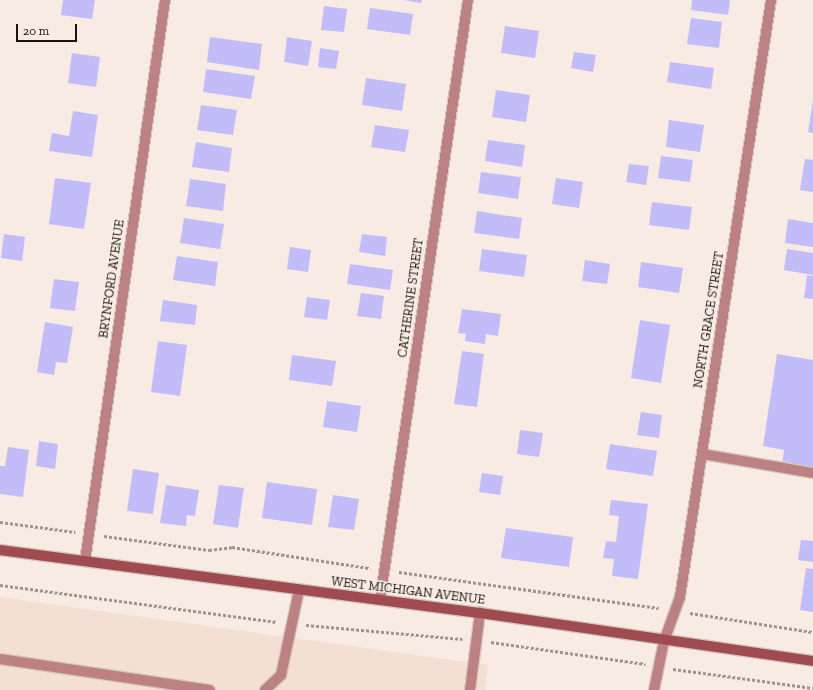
<!DOCTYPE html>
<style>
body{margin:0}
#map{position:relative;width:813px;height:690px;overflow:hidden;background:#f8ebe3;font-family:"Zilla Slab",serif}
div>[style]{position:absolute}
.built>*{inset:0;background:#f4e0d3}
.building>*{inset:0;background:#c2bcf8}
.path>*{height:2.5px;margin-top:-1.25px;transform-origin:0;background:repeating-linear-gradient(90deg,#9e958f 0 3px,transparent 0 5px)}
.roads{filter:drop-shadow(1px 0 #d4c8c1) drop-shadow(-1px 0 #d4c8c1) drop-shadow(0 1px #d4c8c1) drop-shadow(0 -1px #d4c8c1)}
.lane>*{height:10px;margin:-5px;padding:0 5px;transform-origin:5px;border-radius:5px;background:#bd8183}
.street>*{height:10px;margin:-5px;padding:0 5px;transform-origin:5px;border-radius:5px;background:#bd8183}
.secondary>*{height:10px;margin:-5px;padding:0 5px;transform-origin:5px;border-radius:5px;background:#9f4b50}
span{translate:-50% -50%;white-space:nowrap;text-align:center;line-height:1.15;-webkit-text-stroke:3px #f8ebe3;paint-order:stroke}
.street-label{font-size:13px;color:#171310}
.scale{position:absolute;left:16px;top:24px;width:61px;height:18px;box-sizing:border-box;border:2px solid #171310;border-top:0;padding-left:5px;font-size:12px;line-height:14px;white-space:nowrap;color:#171310;-webkit-text-stroke:3px #f8ebe3;paint-order:stroke}
</style>
<div id="map">
<div class="built">
<div style="clip-path:polygon(0 597px,488px 665px,485px 690px,0 690px)"></div>
</div>
<div class="building">
<div style="clip-path:polygon(63px 0,95px 0,92px 19px,61px 15px)"></div>
<div style="clip-path:polygon(404px 0,422px 0,421px 3px)"></div>
<div style="clip-path:polygon(692px 0,730px 0,728px 15px,691px 10px)"></div>
<div style="clip-path:polygon(324px 6px,347px 9px,344px 32px,321px 30px)"></div>
<div style="clip-path:polygon(370px 8px,413px 14px,410px 35px,367px 29px)"></div>
<div style="clip-path:polygon(691px 18px,722px 22px,719px 48px,687px 44px)"></div>
<div style="clip-path:polygon(505px 26px,539px 31px,535px 58px,501px 53px)"></div>
<div style="clip-path:polygon(210px 37px,262px 44px,259px 70px,207px 62px)"></div>
<div style="clip-path:polygon(287px 37px,312px 41px,308px 66px,284px 62px)"></div>
<div style="clip-path:polygon(320px 48px,339px 51px,336px 69px,318px 67px)"></div>
<div style="clip-path:polygon(574px 52px,596px 55px,593px 72px,571px 68px)"></div>
<div style="clip-path:polygon(72px 53px,100px 57px,96px 87px,68px 83px)"></div>
<div style="clip-path:polygon(670px 62px,714px 68px,711px 89px,667px 82px)"></div>
<div style="clip-path:polygon(206px 69px,255px 76px,251px 99px,203px 92px)"></div>
<div style="clip-path:polygon(366px 78px,406px 84px,402px 111px,362px 105px)"></div>
<div style="clip-path:polygon(496px 90px,530px 95px,526px 122px,492px 117px)"></div>
<div style="clip-path:polygon(813px 100px,813px 133px,808px 132px)"></div>
<div style="clip-path:polygon(201px 105px,237px 110px,233px 135px,197px 130px)"></div>
<div style="clip-path:polygon(73px 111px,98px 115px,92px 157px,49px 151px,52px 133px,69px 136px)"></div>
<div style="clip-path:polygon(669px 120px,704px 125px,700px 152px,666px 147px)"></div>
<div style="clip-path:polygon(375px 125px,409px 130px,405px 152px,371px 147px)"></div>
<div style="clip-path:polygon(488px 140px,525px 145px,522px 167px,485px 161px)"></div>
<div style="clip-path:polygon(196px 142px,232px 148px,229px 172px,192px 167px)"></div>
<div style="clip-path:polygon(661px 156px,693px 160px,690px 182px,658px 178px)"></div>
<div style="clip-path:polygon(805px 159px,813px 160px,813px 192px,800px 190px)"></div>
<div style="clip-path:polygon(629px 164px,649px 166px,646px 185px,626px 182px)"></div>
<div style="clip-path:polygon(481px 172px,521px 177px,518px 199px,478px 193px)"></div>
<div style="clip-path:polygon(55px 178px,91px 183px,84px 229px,49px 224px)"></div>
<div style="clip-path:polygon(556px 178px,583px 182px,579px 208px,552px 204px)"></div>
<div style="clip-path:polygon(190px 179px,226px 184px,223px 211px,186px 206px)"></div>
<div style="clip-path:polygon(652px 202px,692px 207px,689px 230px,649px 225px)"></div>
<div style="clip-path:polygon(477px 211px,522px 218px,519px 239px,474px 233px)"></div>
<div style="clip-path:polygon(184px 218px,224px 224px,220px 249px,180px 243px)"></div>
<div style="clip-path:polygon(788px 219px,813px 223px,813px 247px,785px 243px)"></div>
<div style="clip-path:polygon(4px 234px,25px 237px,22px 261px,1px 258px)"></div>
<div style="clip-path:polygon(362px 234px,387px 237px,385px 256px,359px 252px)"></div>
<div style="clip-path:polygon(290px 247px,311px 250px,308px 272px,287px 269px)"></div>
<div style="clip-path:polygon(482px 249px,527px 255px,524px 277px,479px 271px)"></div>
<div style="clip-path:polygon(787px 249px,813px 253px,813px 275px,784px 270px)"></div>
<div style="clip-path:polygon(177px 256px,218px 262px,215px 286px,173px 280px)"></div>
<div style="clip-path:polygon(585px 260px,610px 264px,607px 284px,582px 281px)"></div>
<div style="clip-path:polygon(641px 262px,683px 268px,679px 293px,638px 287px)"></div>
<div style="clip-path:polygon(350px 264px,393px 270px,390px 290px,347px 284px)"></div>
<div style="clip-path:polygon(807px 275px,813px 276px,813px 299px,804px 298px)"></div>
<div style="clip-path:polygon(54px 279px,79px 282px,75px 311px,50px 308px)"></div>
<div style="clip-path:polygon(361px 293px,384px 296px,381px 319px,357px 316px)"></div>
<div style="clip-path:polygon(307px 297px,330px 300px,327px 320px,304px 317px)"></div>
<div style="clip-path:polygon(163px 300px,197px 305px,195px 325px,160px 321px)"></div>
<div style="clip-path:polygon(462px 309px,501px 314px,498px 336px,486px 334px,485px 344px,465px 341px,466px 334px,458px 333px)"></div>
<div style="clip-path:polygon(640px 320px,670px 325px,661px 383px,631px 378px)"></div>
<div style="clip-path:polygon(45px 322px,73px 327px,67px 363px,56px 362px,54px 375px,37px 372px)"></div>
<div style="clip-path:polygon(158px 341px,187px 345px,180px 396px,151px 392px)"></div>
<div style="clip-path:polygon(462px 351px,484px 354px,477px 407px,454px 404px)"></div>
<div style="clip-path:polygon(777px 354px,813px 360px,813px 469px,782px 464px,784px 450px,763px 446px)"></div>
<div style="clip-path:polygon(292px 355px,336px 361px,332px 386px,289px 380px)"></div>
<div style="clip-path:polygon(327px 401px,361px 406px,357px 432px,323px 427px)"></div>
<div style="clip-path:polygon(641px 412px,662px 415px,659px 438px,637px 435px)"></div>
<div style="clip-path:polygon(520px 430px,543px 433px,539px 457px,517px 454px)"></div>
<div style="clip-path:polygon(39px 441px,58px 444px,55px 469px,36px 466px)"></div>
<div style="clip-path:polygon(610px 444px,657px 451px,653px 476px,606px 469px)"></div>
<div style="clip-path:polygon(8px 447px,29px 450px,23px 497px,0 494px,0 466px,5px 466px)"></div>
<div style="clip-path:polygon(133px 469px,159px 473px,153px 514px,127px 511px)"></div>
<div style="clip-path:polygon(482px 473px,503px 476px,500px 495px,479px 492px)"></div>
<div style="clip-path:polygon(267px 482px,317px 489px,312px 525px,262px 518px)"></div>
<div style="clip-path:polygon(166px 485px,199px 490px,195px 516px,187px 515px,186px 526px,160px 523px)"></div>
<div style="clip-path:polygon(219px 485px,244px 488px,238px 528px,213px 524px)"></div>
<div style="clip-path:polygon(333px 495px,359px 499px,354px 530px,328px 527px)"></div>
<div style="clip-path:polygon(611px 500px,648px 504px,638px 579px,612px 576px,614px 559px,603px 558px,606px 541px,616px 542px,619px 516px,609px 515px)"></div>
<div style="clip-path:polygon(506px 528px,573px 537px,569px 567px,501px 558px)"></div>
<div style="clip-path:polygon(801px 540px,813px 541px,813px 562px,798px 560px)"></div>
<div style="clip-path:polygon(806px 568px,813px 569px,813px 612px,800px 610px)"></div>
</div>
<div class="path">
<div style="left:0;top:522px;width:76px;rotate:7.6deg"></div>
<div style="left:104px;top:536px;width:106px;rotate:7.6deg"></div>
<div style="left:209px;top:550px;width:23px;rotate:-7deg"></div>
<div style="left:232px;top:547px;width:140px;rotate:8.7deg"></div>
<div style="left:399px;top:572px;width:262px;rotate:7.9deg"></div>
<div style="left:0;top:585px;width:279px;rotate:7.6deg"></div>
<div style="left:690px;top:613px;width:124px;rotate:8.8deg"></div>
<div style="left:306px;top:625px;width:157px;rotate:5.1deg"></div>
<div style="left:491px;top:642px;width:156px;rotate:8.1deg"></div>
<div style="left:673px;top:669px;width:141px;rotate:7.7deg"></div>
</div>
<div class="roads">
<div class="lane">
<div style="left:702px;top:454px;width:113px;rotate:9.7deg"></div>
<div style="left:0;top:659px;width:212px;rotate:8.4deg"></div>
<div style="left:265px;top:690px;width:22px;rotate:-43deg"></div>
<div style="left:281px;top:675px;width:87px;rotate:-78deg"></div>
<div style="left:470px;top:690px;width:78px;rotate:-82.6deg"></div>
</div>
<div class="street">
<div style="left:85px;top:561px;width:567px;rotate:-81.88deg"></div>
<div style="left:380px;top:600px;width:606px;rotate:-81.66deg"></div>
<div style="left:654px;top:690px;width:50px;rotate:-78.5deg"></div>
<div style="left:664px;top:641px;width:47px;rotate:-70deg"></div>
<div style="left:680px;top:597px;width:604px;rotate:-81.33deg"></div>
</div>
<div class="secondary">
<div style="left:0;top:550px;width:484px;rotate:7.5deg"></div>
<div style="left:480px;top:613px;width:336px;rotate:8.2deg"></div>
</div>
</div>
<div class="street-label">
<span style="left:112px;top:279px;rotate:-82deg">BRYNFORD AVENUE</span>
<span style="left:411px;top:298px;rotate:-82deg">CATHERINE STREET</span>
<span style="left:709px;top:320px;rotate:-81deg">NORTH GRACE STREET</span>
<span style="left:408px;top:591px;rotate:7deg">WEST MICHIGAN AVENUE</span>
</div>
<div class="scale">20 m</div>
</div>
